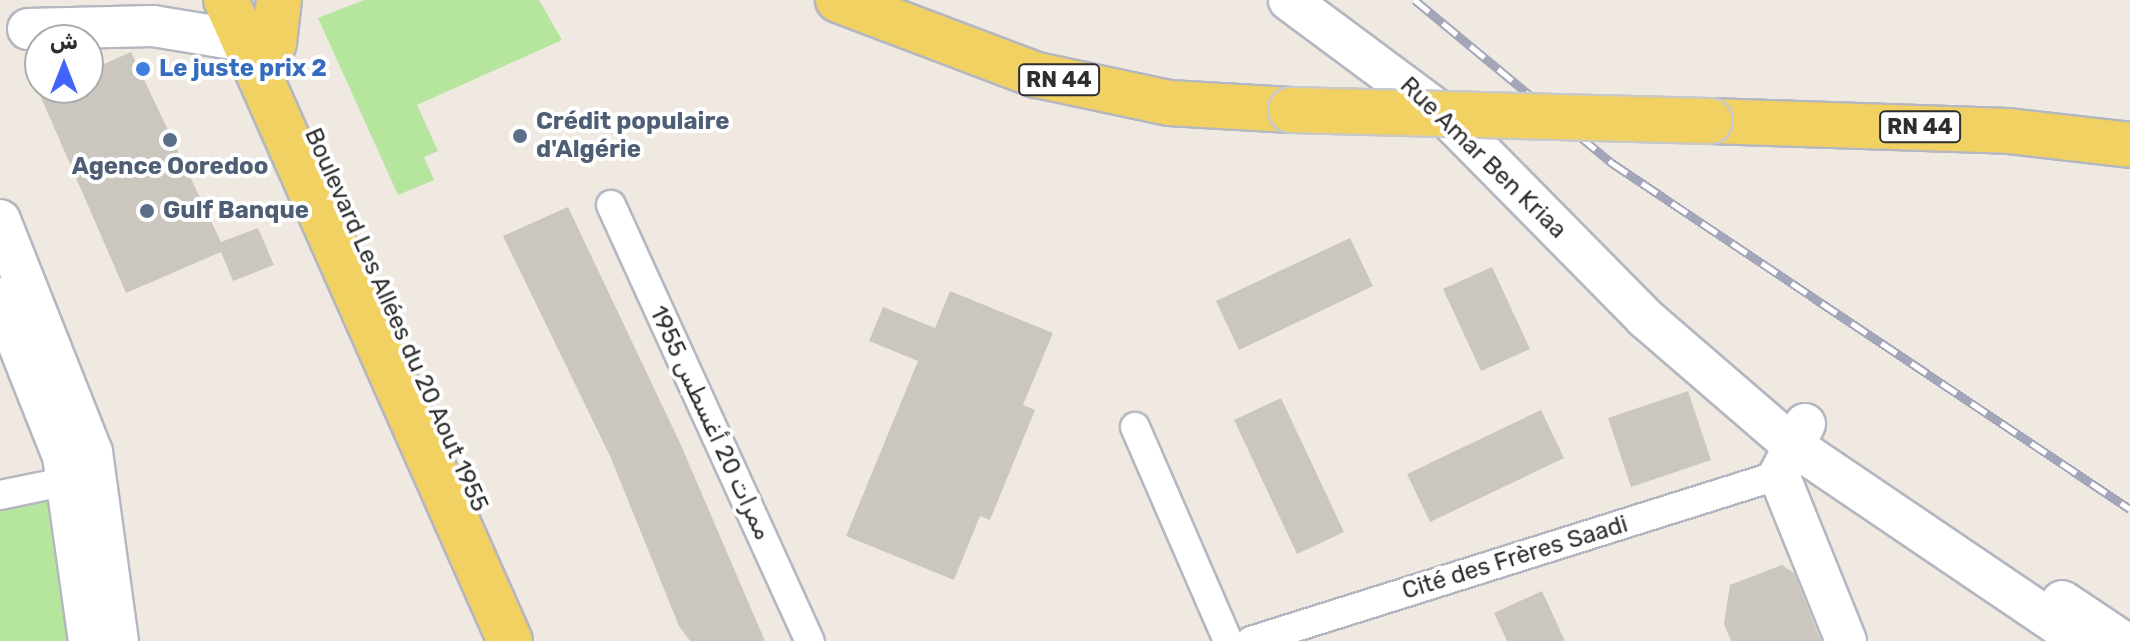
<!DOCTYPE html>
<meta charset="utf-8">
<style>
body{margin:0}
#map{position:relative;width:2130px;height:641px;overflow:hidden;background:#efe9e1;font-family:Rubik,Cairo,sans-serif}
div>[style]{position:absolute}
.green>*{inset:0;background:#b6e59e}
.building>*{inset:0;background:#cbc7bf}
.roads{filter:drop-shadow(2px 0 #b4b7c1) drop-shadow(-2px 0 #b4b7c1) drop-shadow(0 2px #b4b7c1) drop-shadow(0 -2px #b4b7c1)}
.street>*{height:28px;margin:-14px;padding:0 14px;transform-origin:14px;border-radius:14px;background:#fff}
.secondary>*{height:40px;margin:-20px;padding:0 20px;transform-origin:20px;border-radius:20px;background:#fff}
.primary>*{height:44px;margin:-22px;padding:0 22px;transform-origin:22px;border-radius:22px;background:#f2d163}
.rail>*{height:9px;margin-top:-4.5px;transform-origin:0;background:repeating-linear-gradient(90deg,#fff 0 18px,#a3a6b8 0 36px);box-sizing:border-box;border-block:2px solid #a3a6b8}
.bridges{filter:drop-shadow(2px 0 #c9c9c9) drop-shadow(-2px 0 #c9c9c9) drop-shadow(0 2px #c9c9c9) drop-shadow(0 -2px #c9c9c9)}
.primary-bridge>*{height:44px;margin:-22px;padding:0 22px;transform-origin:22px;border-radius:22px;background:#f2d163}
.dots>*{width:22px;height:22px;translate:-50% -50%;box-sizing:border-box;border:4px solid #fff;border-radius:50%}
span{translate:-50% -50%;white-space:nowrap;text-align:center;line-height:1.15;-webkit-text-stroke:8px #fff;paint-order:stroke}
.shield-label span{padding:2px 6px;background:#fff;border:2px solid;border-radius:6px;-webkit-text-stroke-width:0}
.shield-label{font-size:22px;color:#2e2e2e;font-weight:700}
.shop-label{font-size:24px;color:#366cbe;font-weight:700}
.left{translate:0 -50%;text-align:left}
.service-label{font-size:24px;color:#4e5e75;font-weight:700}
.street-label{font-size:24px;color:#2e2e2e}
.north{position:absolute;left:24px;top:24px;width:80px;height:80px;box-sizing:border-box;background:#fff;border:2px solid #ababab;border-radius:50%;rotate:0deg;font-size:22px;font-weight:700;line-height:32px;text-align:center;color:#2e2e2e}
.north::after{content:'';display:block;margin:auto;width:28px;height:36px;background:#4264fb;clip-path:polygon(50% 0,100% 100%,50% 72%,0 100%)}
</style>
<div id="map">
<div class="green">
<div style="clip-path:polygon(364px 0,539px 0,562px 40px,417px 105px,438px 151px,424px 157px,434px 180px,398px 195px,318px 18px)"></div>
<div style="clip-path:polygon(53px 493px,74px 641px,0 641px,0 504px)"></div>
</div>
<div class="building">
<div style="clip-path:polygon(131px 52px,221px 242px,258px 228px,274px 265px,233px 281px,221px 252px,126px 293px,37px 88px,88px 88px,88px 71px)"></div>
<div style="clip-path:polygon(568px 207px,680px 443px,765px 641px,690px 641px,679px 626px,610px 456px,503px 236px)"></div>
<div style="clip-path:polygon(1350px 238px,1373px 286px,1239px 350px,1216px 301px)"></div>
<div style="clip-path:polygon(1492px 267px,1530px 349px,1481px 371px,1443px 289px)"></div>
<div style="clip-path:polygon(950px 291px,1053px 333px,1023px 405px,1035px 410px,990px 520px,980px 516px,954px 580px,846px 536px,918px 361px,869px 341px,883px 307px,935px 328px)"></div>
<div style="clip-path:polygon(1688px 391px,1711px 460px,1631px 487px,1608px 418px)"></div>
<div style="clip-path:polygon(1281px 398px,1344px 532px,1297px 554px,1234px 420px)"></div>
<div style="clip-path:polygon(1541px 410px,1564px 458px,1430px 522px,1407px 474px)"></div>
<div style="clip-path:polygon(1782px 565px,1794px 573px,1821px 641px,1731px 641px,1724px 624px,1730px 585px)"></div>
<div style="clip-path:polygon(1542px 591px,1565px 641px,1507px 641px,1494px 613px)"></div>
</div>
<div class="roads">
<div class="street">
<div style="left:611px;top:205px;width:479px;rotate:65.5deg"></div>
<div style="left:1135px;top:427px;width:233px;rotate:66.5deg"></div>
<div style="left:0;top:495px;width:69px;rotate:-11.6deg"></div>
<div style="left:1251px;top:641px;width:553px;rotate:-17.45deg"></div>
</div>
<div class="secondary">
<div style="left:1289px;top:0;width:198px;rotate:36.6deg"></div>
<div style="left:1448px;top:118px;width:281px;rotate:45.4deg"></div>
<div style="left:1645px;top:318px;width:193px;rotate:40.8deg"></div>
<div style="left:1791px;top:444px;width:351px;rotate:34.1deg"></div>
<div style="left:28px;top:29px;width:125px;rotate:-1.4deg"></div>
<div style="left:153px;top:26px;width:93px;rotate:9.3deg"></div>
<div style="left:0;top:220px;width:250px;rotate:68.4deg"></div>
<div style="left:92px;top:452px;width:191px;rotate:82.2deg"></div>
<div style="left:0;top:298px;width:170px;rotate:68.3deg"></div>
<div style="left:63px;top:456px;width:187px;rotate:82deg"></div>
<div style="left:1805px;top:424px;width:57px;rotate:117deg"></div>
<div style="left:1779px;top:475px;width:179px;rotate:68deg"></div>
<div style="left:2062px;top:601px;width:72px;rotate:33.7deg"></div>
</div>
<div class="primary">
<div style="left:226px;top:0;width:701px;rotate:66.1deg"></div>
<div style="left:838px;top:0;width:213px;rotate:20.7deg"></div>
<div style="left:1037px;top:75px;width:135px;rotate:12deg"></div>
<div style="left:1169px;top:103px;width:122px;rotate:3.3deg"></div>
<div style="left:274px;top:43px;width:43px;rotate:-83.4deg"></div>
<div style="left:1710px;top:121px;width:298px;rotate:1.9deg"></div>
<div style="left:2008px;top:131px;width:123px;rotate:6.5deg"></div>
</div>
</div>
<div class="rail">
<div style="left:1415px;top:0;width:256px;rotate:39.6deg"></div>
<div style="left:1612px;top:163px;width:623px;rotate:33.74deg"></div>
</div>
<div class="bridges">
<div class="primary-bridge">
<div style="left:1291px;top:110px;width:419px;rotate:1.5deg"></div>
</div>
</div>
<div class="dots">
<div style="left:143px;top:69px;background:#3f7fe0"></div>
<div style="left:520px;top:136px;background:#5c6f8a"></div>
<div style="left:170px;top:140px;background:#5c6f8a"></div>
<div style="left:147px;top:211px;background:#5c6f8a"></div>
</div>
<div class="shield-label">
<span style="left:1059px;top:80px">RN 44</span>
<span style="left:1920px;top:127px">RN 44</span>
</div>
<div class="shop-label">
<span class="left" style="left:159px;top:69px">Le juste prix 2</span>
</div>
<div class="service-label">
<span class="left" style="left:536px;top:136px">Crédit populaire<br>d'Algérie</span>
<span style="left:170px;top:167px">Agence Ooredoo</span>
<span class="left" style="left:163px;top:211px">Gulf Banque</span>
</div>
<div class="street-label">
<span style="left:1483px;top:158px;rotate:44deg">Rue Amar Ben Kriaa</span>
<span style="left:396px;top:320px;rotate:66deg">Boulevard Les Allées du 20 Aout 1955</span>
<span style="left:710px;top:423px;rotate:65deg">ممرات 20 أغسطس 1955</span>
<span style="left:1515px;top:558px;rotate:-17deg">Cité des Frères Saadi</span>
</div>
<div class="north">ش</div>
</div>
